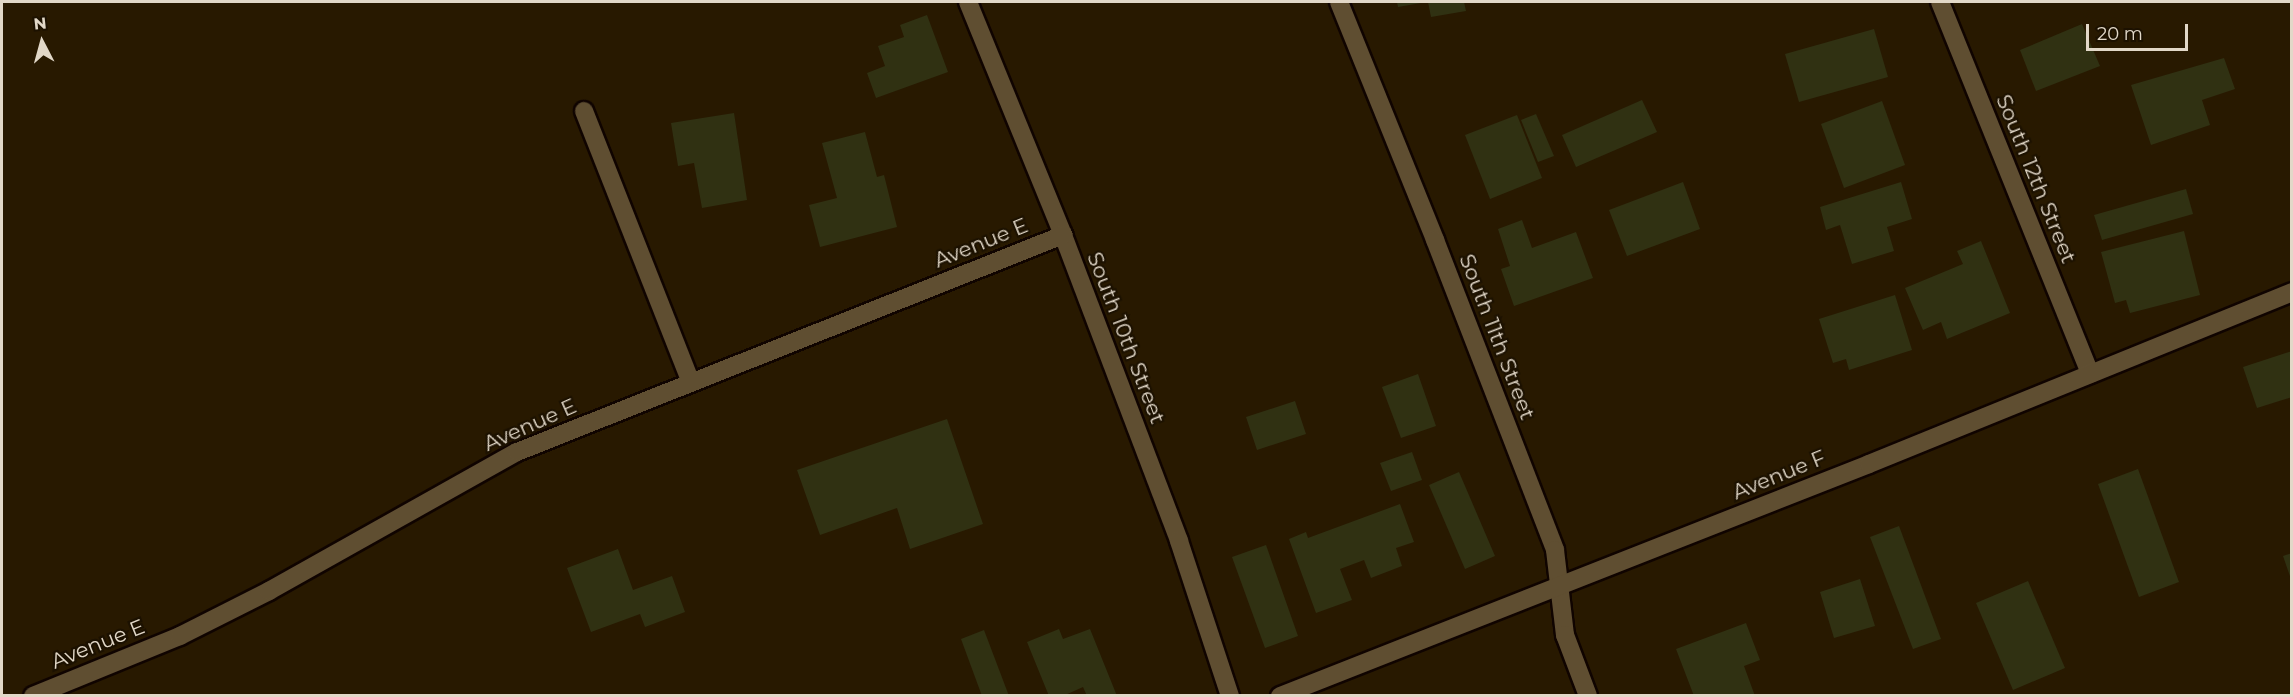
<!DOCTYPE html>
<style>
body{margin:0}
#map{position:relative;width:2293px;height:697px;overflow:hidden;background:#281900;font-family:Montserrat,sans-serif}
div>[style]{position:absolute}
.building>*{inset:0;background:#303112}
.roads{filter:drop-shadow(2px 0 #100400) drop-shadow(-2px 0 #100400) drop-shadow(0 2px #100400) drop-shadow(0 -2px #100400)}
.service>*{height:18px;margin:-9px;padding:0 9px;transform-origin:9px;border-radius:9px;background:#5f4e31}
.minor>*{height:18px;margin:-9px;padding:0 9px;transform-origin:9px;border-radius:9px;background:#5f4e31}
span{translate:-50% -50%;white-space:nowrap;text-align:center;line-height:1.15;-webkit-text-stroke:4.5px #1c1100;paint-order:stroke}
.street-label{font-size:21px;color:#e2d8c8}
.frame{position:absolute;inset:0;border:3px solid #e2d8c8;pointer-events:none}
.north{position:absolute;left:12px;top:12px;width:60px;height:60px;-webkit-text-stroke:4px #1c1100;paint-order:stroke;rotate:354deg;font-size:16px;font-weight:700;line-height:24px;text-align:center;color:#e2d8c8}
.north::after{content:'';display:block;margin:auto;width:21px;height:27px;background:#e2d8c8;clip-path:polygon(50% 0,100% 100%,50% 72%,0 100%)}
.scale{position:absolute;left:2086px;top:24px;width:102px;height:27px;box-sizing:border-box;border:3px solid #e2d8c8;border-top:0;padding-left:8px;font-size:18px;line-height:21px;white-space:nowrap;color:#e2d8c8;-webkit-text-stroke:4px #1c1100;paint-order:stroke}
</style>
<div id="map">
<div class="building">
<div style="clip-path:polygon(1397px 2px,1421px 2px,1421px 3px,1398px 7px)"></div>
<div style="clip-path:polygon(1428px 2px,1464px 2px,1466px 11px,1431px 17px)"></div>
<div style="clip-path:polygon(927px 15px,948px 72px,876px 98px,867px 73px,885px 66px,878px 46px,904px 37px,900px 25px)"></div>
<div style="clip-path:polygon(2082px 24px,2100px 66px,2036px 91px,2020px 50px)"></div>
<div style="clip-path:polygon(1874px 29px,1888px 77px,1799px 102px,1785px 54px)"></div>
<div style="clip-path:polygon(2224px 58px,2235px 89px,2202px 100px,2210px 125px,2151px 145px,2131px 85px)"></div>
<div style="clip-path:polygon(1642px 100px,1657px 132px,1576px 167px,1562px 135px)"></div>
<div style="clip-path:polygon(1882px 101px,1905px 165px,1844px 188px,1821px 124px)"></div>
<div style="clip-path:polygon(734px 113px,747px 200px,702px 208px,694px 163px,678px 166px,671px 123px)"></div>
<div style="clip-path:polygon(1536px 114px,1554px 156px,1538px 162px,1521px 120px)"></div>
<div style="clip-path:polygon(1517px 115px,1542px 178px,1490px 199px,1465px 135px)"></div>
<div style="clip-path:polygon(865px 132px,877px 177px,884px 175px,897px 227px,820px 247px,809px 205px,837px 198px,822px 143px)"></div>
<div style="clip-path:polygon(1683px 182px,1700px 229px,1627px 256px,1609px 210px)"></div>
<div style="clip-path:polygon(1901px 182px,1912px 219px,1887px 227px,1894px 251px,1852px 264px,1840px 225px,1826px 230px,1820px 207px)"></div>
<div style="clip-path:polygon(2186px 189px,2193px 214px,2102px 240px,2094px 215px)"></div>
<div style="clip-path:polygon(1522px 220px,1532px 248px,1576px 232px,1593px 278px,1514px 306px,1501px 269px,1510px 266px,1498px 229px)"></div>
<div style="clip-path:polygon(2184px 231px,2200px 295px,2130px 313px,2126px 300px,2115px 303px,2101px 252px)"></div>
<div style="clip-path:polygon(1981px 241px,2010px 313px,1947px 339px,1941px 322px,1923px 330px,1905px 288px,1963px 264px,1957px 251px)"></div>
<div style="clip-path:polygon(1895px 295px,1912px 350px,1849px 370px,1846px 359px,1833px 363px,1819px 319px)"></div>
<div style="clip-path:polygon(2292px 351px,2292px 397px,2257px 408px,2243px 367px)"></div>
<div style="clip-path:polygon(1418px 374px,1436px 426px,1401px 438px,1382px 387px)"></div>
<div style="clip-path:polygon(1295px 401px,1306px 434px,1257px 450px,1246px 417px)"></div>
<div style="clip-path:polygon(947px 419px,983px 524px,910px 549px,897px 508px,820px 535px,797px 470px)"></div>
<div style="clip-path:polygon(1412px 452px,1422px 480px,1391px 491px,1380px 463px)"></div>
<div style="clip-path:polygon(2138px 469px,2179px 582px,2139px 597px,2098px 484px)"></div>
<div style="clip-path:polygon(1459px 472px,1495px 556px,1465px 569px,1429px 485px)"></div>
<div style="clip-path:polygon(1400px 504px,1414px 542px,1396px 548px,1402px 566px,1371px 578px,1364px 560px,1340px 569px,1352px 600px,1316px 613px,1289px 539px,1306px 532px,1308px 538px)"></div>
<div style="clip-path:polygon(1899px 526px,1941px 639px,1913px 649px,1870px 537px)"></div>
<div style="clip-path:polygon(1266px 545px,1298px 636px,1265px 648px,1232px 557px)"></div>
<div style="clip-path:polygon(618px 549px,633px 590px,672px 576px,685px 612px,645px 627px,640px 614px,591px 632px,567px 568px)"></div>
<div style="clip-path:polygon(2292px 553px,2292px 579px,2291px 579px,2283px 556px)"></div>
<div style="clip-path:polygon(1860px 579px,1875px 626px,1834px 638px,1820px 592px)"></div>
<div style="clip-path:polygon(2028px 581px,2065px 668px,2013px 690px,1976px 603px)"></div>
<div style="clip-path:polygon(1746px 623px,1760px 660px,1744px 666px,1755px 696px,1694px 696px,1676px 649px)"></div>
<div style="clip-path:polygon(1059px 629px,1063px 639px,1090px 629px,1117px 696px,1087px 696px,1083px 687px,1063px 696px,1049px 696px,1027px 642px)"></div>
<div style="clip-path:polygon(984px 630px,1009px 696px,982px 696px,961px 639px)"></div>
</div>
<div class="roads">
<div class="service">
<div style="left:584px;top:111px;width:291px;rotate:68.5deg"></div>
</div>
<div class="minor">
<div style="left:968px;top:2px;width:252px;rotate:67.8deg"></div>
<div style="left:1063px;top:235px;width:327px;rotate:69.2deg"></div>
<div style="left:1179px;top:541px;width:163px;rotate:71.8deg"></div>
<div style="left:1339px;top:2px;width:257px;rotate:68deg"></div>
<div style="left:1435px;top:240px;width:332px;rotate:68.8deg"></div>
<div style="left:1555px;top:550px;width:86px;rotate:83.3deg"></div>
<div style="left:1565px;top:635px;width:65px;rotate:69.3deg"></div>
<div style="left:1940px;top:2px;width:401px;rotate:68deg"></div>
<div style="left:33px;top:696px;width:159px;rotate:-22.2deg"></div>
<div style="left:180px;top:636px;width:100px;rotate:-26.8deg"></div>
<div style="left:269px;top:591px;width:284px;rotate:-29.3deg"></div>
<div style="left:517px;top:452px;width:588px;rotate:-21.67deg"></div>
<div style="left:1280px;top:696px;width:633px;rotate:-21.5deg"></div>
<div style="left:1869px;top:464px;width:457px;rotate:-22.1deg"></div>
</div>
</div>
<div class="street-label">
<span style="left:2036px;top:179px;rotate:68deg">South 12th Street</span>
<span style="left:981px;top:243px;rotate:-22deg">Avenue E</span>
<span style="left:1497px;top:337px;rotate:69deg">South 11th Street</span>
<span style="left:1126px;top:338px;rotate:69deg">South 10th Street</span>
<span style="left:530px;top:425px;rotate:-24deg">Avenue E</span>
<span style="left:1779px;top:475px;rotate:-22deg">Avenue F</span>
<span style="left:98px;top:644px;rotate:-22deg">Avenue E</span>
</div>
<div class="frame"></div>
<div class="north">N</div>
<div class="scale">20 m</div>
</div>
